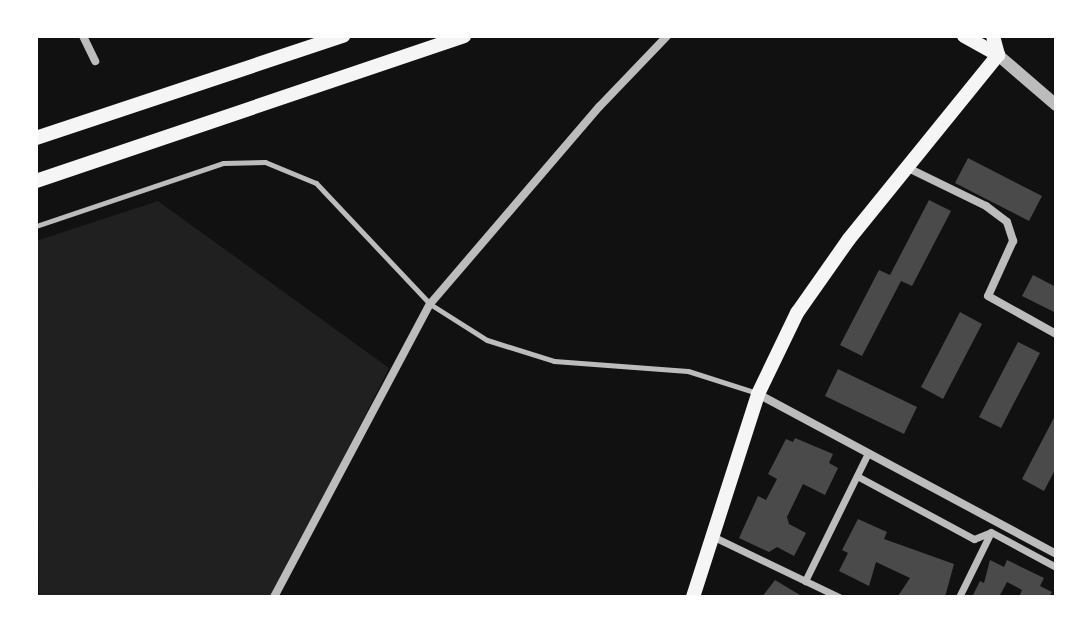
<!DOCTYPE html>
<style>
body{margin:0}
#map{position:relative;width:1092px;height:633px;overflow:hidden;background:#111;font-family:"Open Sans",sans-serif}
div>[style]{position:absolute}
.green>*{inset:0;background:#202020}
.building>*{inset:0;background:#4a4a4a}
.service>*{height:5px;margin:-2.5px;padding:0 2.5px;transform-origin:2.5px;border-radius:2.5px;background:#bcbcbc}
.pedestrian>*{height:7px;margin:-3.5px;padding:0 3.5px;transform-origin:3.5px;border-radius:3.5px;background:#bcbcbc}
.minor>*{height:8px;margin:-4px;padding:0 4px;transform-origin:4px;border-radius:4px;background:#bcbcbc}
.tertiary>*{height:12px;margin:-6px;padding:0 6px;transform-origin:6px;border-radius:6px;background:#bcbcbc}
.secondary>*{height:14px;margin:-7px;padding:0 7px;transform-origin:7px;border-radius:7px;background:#f5f5f5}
.primary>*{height:14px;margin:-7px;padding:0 7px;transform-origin:7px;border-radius:7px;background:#f5f5f5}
span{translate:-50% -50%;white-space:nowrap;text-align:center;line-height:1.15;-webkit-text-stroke:8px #fff;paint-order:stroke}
.frame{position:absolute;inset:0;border:38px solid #fff;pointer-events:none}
</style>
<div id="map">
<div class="green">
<div style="clip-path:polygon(158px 201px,389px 368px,273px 597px,39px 597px,36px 241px)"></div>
</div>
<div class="building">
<div style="clip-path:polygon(968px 158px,1042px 196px,1029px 221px,955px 183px)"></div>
<div style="clip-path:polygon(929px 200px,951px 211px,912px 286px,901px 281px,862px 356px,840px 345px,879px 270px,890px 275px)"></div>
<div style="clip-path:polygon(1033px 275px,1056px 287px,1056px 313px,1022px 296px)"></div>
<div style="clip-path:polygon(960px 312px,982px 324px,943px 399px,921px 387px)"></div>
<div style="clip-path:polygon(1018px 342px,1040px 353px,1001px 428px,979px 417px)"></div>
<div style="clip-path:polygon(838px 369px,917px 407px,904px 434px,825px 396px)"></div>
<div style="clip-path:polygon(1056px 414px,1056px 468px,1044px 491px,1022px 479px)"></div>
<div style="clip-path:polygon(795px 438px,833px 454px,829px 463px,838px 468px,825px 495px,803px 484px,787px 517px,789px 524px,806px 533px,794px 556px,777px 547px,769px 552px,739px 538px,758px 496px,766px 500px,777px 479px,768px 474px,786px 439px,793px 442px)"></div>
<div style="clip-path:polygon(858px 519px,887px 532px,884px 539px,954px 564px,945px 597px,898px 596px,910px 578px,876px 562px,869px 586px,839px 571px,848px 553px,842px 550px)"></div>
<div style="clip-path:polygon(990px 560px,1004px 567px,1007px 560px,1044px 578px,1040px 586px,1052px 592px,1049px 597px,1019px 597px,1022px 590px,1007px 582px,999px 597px,972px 597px,980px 581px,984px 583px)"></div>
<div style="clip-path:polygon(775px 580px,800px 595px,811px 597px,762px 597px)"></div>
</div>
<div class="service">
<div style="left:36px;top:226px;width:197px;rotate:-18.6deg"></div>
<div style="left:223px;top:163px;width:42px;rotate:-1.4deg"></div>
<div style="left:265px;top:162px;width:55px;rotate:22.4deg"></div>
<div style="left:316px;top:183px;width:166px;rotate:46.7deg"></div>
<div style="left:430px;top:304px;width:67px;rotate:32.3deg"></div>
<div style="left:487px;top:340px;width:70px;rotate:17.4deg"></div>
<div style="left:554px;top:361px;width:134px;rotate:4.3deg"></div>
<div style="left:688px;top:371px;width:72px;rotate:17.7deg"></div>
</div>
<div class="pedestrian">
<div style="left:857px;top:476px;width:133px;rotate:28.3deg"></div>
<div style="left:974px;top:539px;width:18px;rotate:-22deg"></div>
<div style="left:991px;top:532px;width:74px;rotate:28.3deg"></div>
<div style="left:712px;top:536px;width:141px;rotate:25.7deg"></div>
<div style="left:805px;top:581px;width:143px;rotate:-63.8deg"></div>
<div style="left:959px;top:597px;width:72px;rotate:-63.8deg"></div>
</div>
<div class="minor">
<div style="left:83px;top:36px;width:28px;rotate:64deg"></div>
<div style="left:906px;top:167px;width:89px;rotate:26deg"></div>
<div style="left:986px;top:206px;width:26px;rotate:37deg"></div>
<div style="left:1007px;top:222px;width:20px;rotate:72deg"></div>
<div style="left:1013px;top:241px;width:60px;rotate:114.4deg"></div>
<div style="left:988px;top:296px;width:78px;rotate:29.2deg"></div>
<div style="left:758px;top:394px;width:338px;rotate:28.2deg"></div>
<div style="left:274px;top:597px;width:332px;rotate:-62deg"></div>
<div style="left:430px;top:304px;width:260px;rotate:-49.4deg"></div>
<div style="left:599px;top:107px;width:98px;rotate:-46.2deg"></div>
</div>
<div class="tertiary">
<div style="left:998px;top:55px;width:77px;rotate:40.8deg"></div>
</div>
<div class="secondary">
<div style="left:964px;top:36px;width:39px;rotate:29deg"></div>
<div style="left:993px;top:36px;width:20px;rotate:75deg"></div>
<div style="left:693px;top:597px;width:213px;rotate:-72.2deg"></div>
<div style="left:758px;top:394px;width:90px;rotate:-64.3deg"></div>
<div style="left:797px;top:313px;width:90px;rotate:-54.9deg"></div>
<div style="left:849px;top:239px;width:237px;rotate:-51deg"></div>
</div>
<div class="primary">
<div style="left:36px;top:138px;width:324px;rotate:-18.4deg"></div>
<div style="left:36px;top:181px;width:452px;rotate:-18.7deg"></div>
</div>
<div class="frame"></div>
</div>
